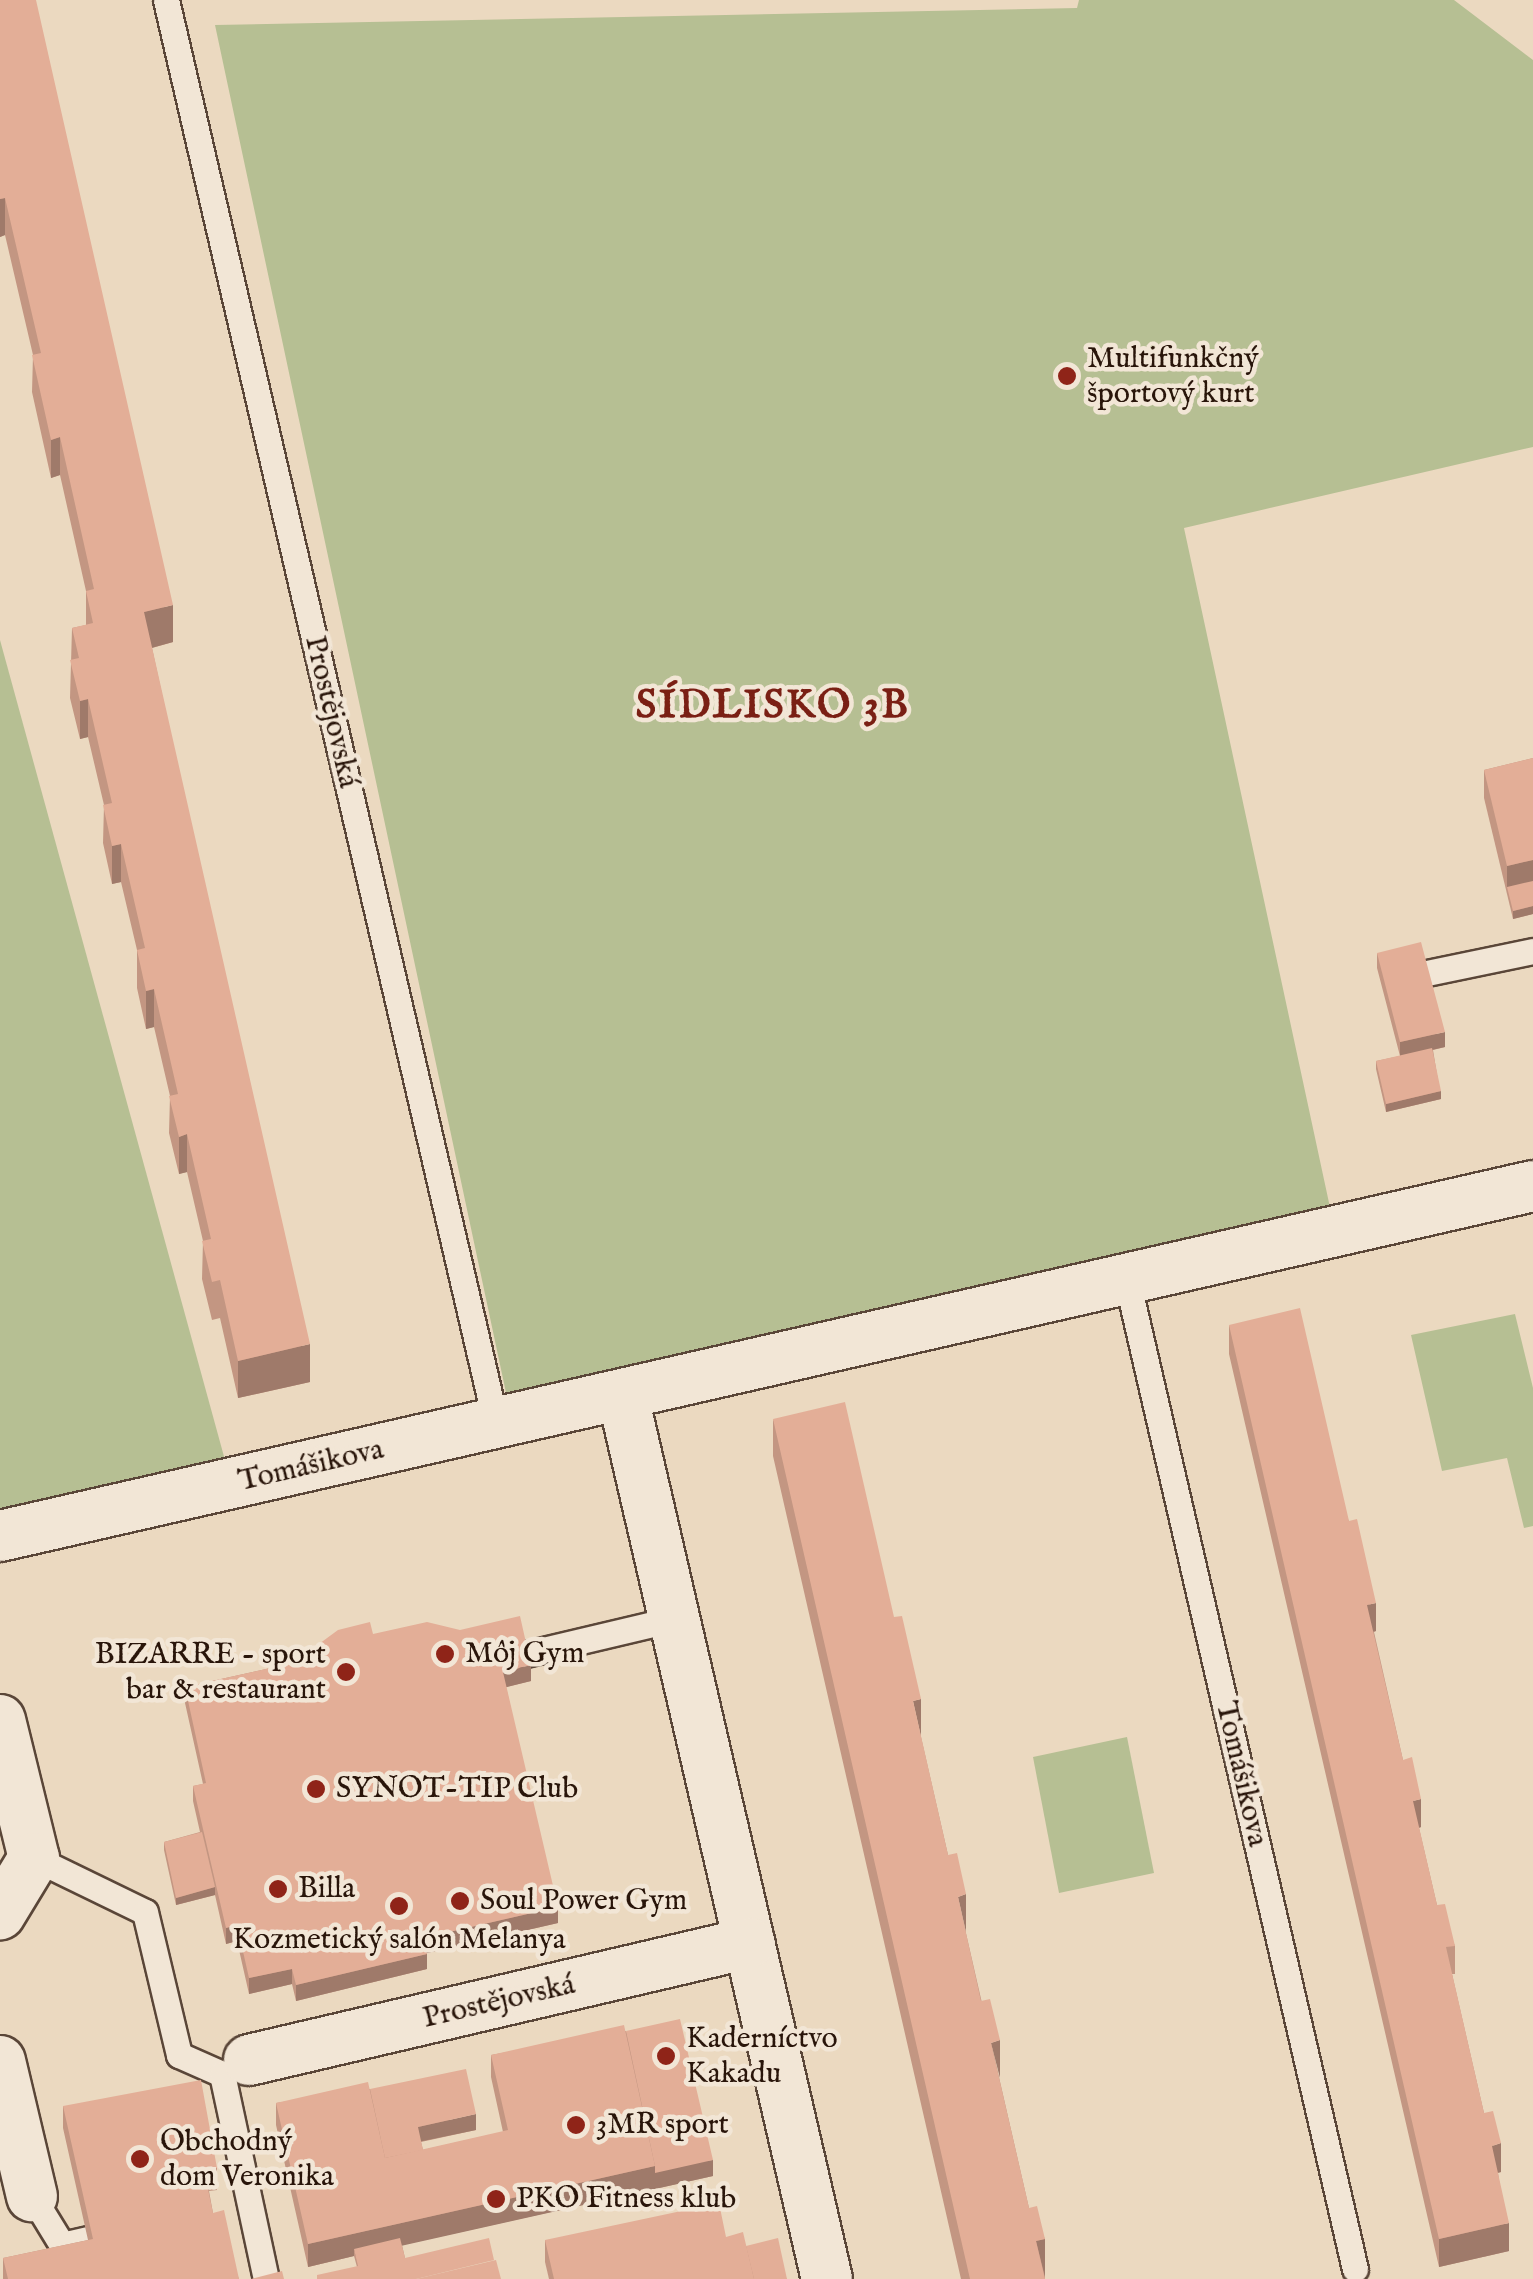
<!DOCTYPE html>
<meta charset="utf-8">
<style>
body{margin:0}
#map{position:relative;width:1533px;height:2279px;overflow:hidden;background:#ebd9c0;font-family:"IM FELL English",serif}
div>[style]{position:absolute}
.green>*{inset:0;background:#b6bf93}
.roads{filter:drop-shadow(2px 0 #5a4638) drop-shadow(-2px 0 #5a4638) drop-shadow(0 2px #5a4638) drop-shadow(0 -2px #5a4638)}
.lane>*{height:25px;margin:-12.5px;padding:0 12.5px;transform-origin:12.5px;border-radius:12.5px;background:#f2e6d6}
.street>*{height:50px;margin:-25px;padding:0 25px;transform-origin:25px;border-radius:25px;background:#f2e6d6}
.wall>*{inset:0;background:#c39682}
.shaded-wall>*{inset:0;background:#9f7a6a}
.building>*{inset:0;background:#e3ae97}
.dots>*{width:28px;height:28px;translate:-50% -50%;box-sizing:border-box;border:5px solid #f2e6d6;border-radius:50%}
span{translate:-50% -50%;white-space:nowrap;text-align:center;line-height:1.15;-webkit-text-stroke:9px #f2e6d6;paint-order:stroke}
.poi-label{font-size:30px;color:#29150a}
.left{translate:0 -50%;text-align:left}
.right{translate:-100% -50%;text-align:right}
.street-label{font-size:30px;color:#29150a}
.district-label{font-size:40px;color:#7a1f14;font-weight:700;letter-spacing:2.5px}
</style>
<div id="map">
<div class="green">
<div style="clip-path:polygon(1079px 0,1454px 0,1533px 60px,1533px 447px,1184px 528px,1334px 1226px,512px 1421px,215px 25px,1077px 8px)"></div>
<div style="clip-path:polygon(0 640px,231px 1482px,0 1532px)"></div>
<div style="clip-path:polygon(1515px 1314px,1533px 1388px,1533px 1526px,1524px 1528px,1507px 1458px,1442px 1471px,1411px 1335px)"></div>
<div style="clip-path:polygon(1127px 1737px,1154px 1873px,1059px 1893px,1033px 1757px)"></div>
</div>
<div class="roads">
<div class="lane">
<div style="left:166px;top:0;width:1462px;rotate:76.95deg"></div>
<div style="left:1427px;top:973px;width:108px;rotate:-11.7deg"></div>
<div style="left:1127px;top:1280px;width:1015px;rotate:77.02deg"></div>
<div style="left:526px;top:1654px;width:152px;rotate:-13.3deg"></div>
<div style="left:34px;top:1858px;width:123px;rotate:25.9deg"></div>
<div style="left:145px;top:1912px;width:147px;rotate:76.6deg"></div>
<div style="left:179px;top:2055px;width:47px;rotate:23.8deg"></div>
<div style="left:222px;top:2074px;width:210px;rotate:77.9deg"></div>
<div style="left:32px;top:2196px;width:57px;rotate:58.5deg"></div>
<div style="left:62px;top:2245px;width:28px;rotate:-13deg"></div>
</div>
<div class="street">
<div style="left:623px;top:1397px;width:905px;rotate:76.98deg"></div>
<div style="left:0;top:1536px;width:1572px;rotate:-12.86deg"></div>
<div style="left:0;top:1720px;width:142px;rotate:76.2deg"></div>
<div style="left:34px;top:1858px;width:66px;rotate:121.3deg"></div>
<div style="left:249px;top:2060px;width:514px;rotate:-13.17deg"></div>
<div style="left:0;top:2061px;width:139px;rotate:76.7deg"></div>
</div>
</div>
<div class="wall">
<div style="clip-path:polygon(0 0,173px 642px,152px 648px,310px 1382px,238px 1398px,220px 1318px,212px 1320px,202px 1279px,203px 1241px,187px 1172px,179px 1174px,169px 1133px,170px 1096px,154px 1027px,146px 1029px,137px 988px,137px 950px,121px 882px,112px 884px,103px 843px,104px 805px,88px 737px,80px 739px,70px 698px,72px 628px,86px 625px,86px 591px,60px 475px,51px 478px,32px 392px,33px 355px,5px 235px,0 237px)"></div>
<div style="clip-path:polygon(1533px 758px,1533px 914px,1513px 919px,1484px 798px,1484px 770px)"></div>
<div style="clip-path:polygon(1377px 953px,1445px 1047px,1433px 1050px,1441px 1099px,1386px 1112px,1376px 1069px,1376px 1061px,1400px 1056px,1377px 968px)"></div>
<div style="clip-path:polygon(1229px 1325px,1349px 1521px,1376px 1631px,1374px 1632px,1403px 1760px,1421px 1827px,1419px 1828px,1437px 1905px,1455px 1946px,1455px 1974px,1452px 1974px,1484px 2113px,1501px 2172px,1498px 2173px,1509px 2251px,1439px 2267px,1229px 1354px)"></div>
<div style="clip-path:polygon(773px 1419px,921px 1737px,1029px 2208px,1045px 2239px,1045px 2279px,961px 2279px,773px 1456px)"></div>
<div style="clip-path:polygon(373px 1634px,531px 1681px,506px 1687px,558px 1923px,427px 1953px,427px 1969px,296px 2001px,292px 1984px,249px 1994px,237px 1941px,226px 1944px,215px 1895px,176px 1905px,164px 1850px,164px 1842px,200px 1832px,193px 1801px,193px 1786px,203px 1784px,185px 1703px,185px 1687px,293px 1663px)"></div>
<div style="clip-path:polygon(626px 2031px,713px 2176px,402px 2245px,405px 2258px,494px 2260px,357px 2267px,354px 2256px,308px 2267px,276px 2125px,276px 2103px,370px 2089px,476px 2130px,421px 2142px,423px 2150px,503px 2132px,491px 2077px,491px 2055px)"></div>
<div style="clip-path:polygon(63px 2106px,217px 2168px,217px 2190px,209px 2191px,213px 2213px,239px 2279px,3px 2279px,3px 2258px,88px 2240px,63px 2128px)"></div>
<div style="clip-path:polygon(726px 2237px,746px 2246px,787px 2279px,549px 2279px,545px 2262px,545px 2240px)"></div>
</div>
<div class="shaded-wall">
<div style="clip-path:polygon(5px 198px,5px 235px,0 237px,0 199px)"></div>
<div style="clip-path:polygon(60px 437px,60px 475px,51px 478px,51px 440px)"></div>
<div style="clip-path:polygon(173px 605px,173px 642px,144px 650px,144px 612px)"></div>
<div style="clip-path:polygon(88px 699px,88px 737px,80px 739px,80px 701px)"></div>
<div style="clip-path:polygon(121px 844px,121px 882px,112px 884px,112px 846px)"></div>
<div style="clip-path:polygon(1533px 860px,1533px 889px,1507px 887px,1507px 866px)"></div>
<div style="clip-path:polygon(1533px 906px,1533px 914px,1513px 919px,1513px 911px)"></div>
<div style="clip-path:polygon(154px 989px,154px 1027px,146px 1029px,146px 991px)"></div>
<div style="clip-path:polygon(1445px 1032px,1445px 1047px,1400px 1057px,1400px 1042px)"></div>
<div style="clip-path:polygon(1441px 1091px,1441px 1099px,1386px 1112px,1386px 1104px)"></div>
<div style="clip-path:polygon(187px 1134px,187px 1172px,179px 1174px,179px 1137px)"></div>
<div style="clip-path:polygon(310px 1344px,310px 1382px,238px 1398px,238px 1361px)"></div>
<div style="clip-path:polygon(1376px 1603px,1376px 1631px,1367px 1633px,1367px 1605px)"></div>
<div style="clip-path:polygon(531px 1665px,531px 1681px,503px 1688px,503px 1672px)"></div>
<div style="clip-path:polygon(921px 1699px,921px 1737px,913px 1701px)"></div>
<div style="clip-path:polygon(1421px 1799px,1421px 1827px,1413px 1830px,1413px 1801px)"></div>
<div style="clip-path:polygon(215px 1887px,215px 1895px,176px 1905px,176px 1898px)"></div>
<div style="clip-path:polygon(966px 1894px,966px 1932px,958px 1897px)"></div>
<div style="clip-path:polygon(558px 1907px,558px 1923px,423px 1954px,423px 1938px)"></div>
<div style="clip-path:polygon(237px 1925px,237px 1941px,226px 1944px,226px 1928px)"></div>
<div style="clip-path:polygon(427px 1954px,427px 1969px,296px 2001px,296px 1985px)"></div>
<div style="clip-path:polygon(292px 1969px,292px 1984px,249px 1994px,249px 1978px)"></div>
<div style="clip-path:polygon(1000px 2040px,1000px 2078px,991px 2043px)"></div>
<div style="clip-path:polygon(476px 2114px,476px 2130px,418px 2142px,418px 2127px)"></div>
<div style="clip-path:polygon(1501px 2143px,1501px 2172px,1492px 2174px,1492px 2146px)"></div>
<div style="clip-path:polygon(713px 2160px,713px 2176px,356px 2256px,354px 2249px,354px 2256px,308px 2267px,308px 2244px,655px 2166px)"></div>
<div style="clip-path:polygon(1509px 2223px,1509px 2251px,1439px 2267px,1439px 2239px)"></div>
<div style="clip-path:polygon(1045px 2239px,1045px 2277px,1036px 2241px)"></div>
</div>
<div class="building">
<div style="clip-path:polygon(0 0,36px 0,173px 605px,144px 612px,310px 1344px,238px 1361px,220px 1280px,212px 1282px,202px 1241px,211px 1239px,187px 1134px,179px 1137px,169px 1096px,178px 1094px,154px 989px,146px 991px,137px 950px,145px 948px,121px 844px,112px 846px,103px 805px,112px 803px,88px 699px,80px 701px,70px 660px,79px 658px,72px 628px,93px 623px,86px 591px,94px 589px,60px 437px,51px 440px,32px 355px,41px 353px,5px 198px,0 199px)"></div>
<div style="clip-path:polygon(1533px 758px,1533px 860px,1507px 866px,1484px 770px)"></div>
<div style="clip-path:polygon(1533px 881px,1533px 906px,1513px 911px,1507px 887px)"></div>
<div style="clip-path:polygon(1421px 942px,1445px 1032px,1400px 1042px,1377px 953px)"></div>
<div style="clip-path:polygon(1432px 1048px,1441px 1091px,1386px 1104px,1376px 1061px)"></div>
<div style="clip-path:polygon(1300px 1308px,1349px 1521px,1357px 1519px,1376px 1603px,1367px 1605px,1403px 1760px,1412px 1757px,1421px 1799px,1413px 1801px,1437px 1905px,1445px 1904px,1455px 1946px,1446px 1947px,1484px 2113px,1493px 2111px,1501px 2143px,1492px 2146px,1509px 2223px,1439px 2239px,1229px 1325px)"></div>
<div style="clip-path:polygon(845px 1402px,894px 1617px,902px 1616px,921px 1699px,913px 1701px,948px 1855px,957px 1853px,966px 1894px,958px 1897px,981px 2001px,990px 1999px,1000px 2040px,991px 2043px,1029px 2208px,1037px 2206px,1045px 2239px,1036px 2241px,1045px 2279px,970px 2279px,773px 1419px)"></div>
<div style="clip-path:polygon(520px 1616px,531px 1665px,503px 1672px,558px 1907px,423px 1938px,427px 1954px,296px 1985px,292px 1969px,249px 1978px,237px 1925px,226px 1928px,193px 1786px,206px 1783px,185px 1687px,293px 1663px,338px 1630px,370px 1622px,373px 1634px,427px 1622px,460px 1630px)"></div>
<div style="clip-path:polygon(202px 1832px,215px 1887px,176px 1898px,164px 1842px)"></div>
<div style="clip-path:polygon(680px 2019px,713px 2160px,655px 2173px,655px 2166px,626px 2031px)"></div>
<div style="clip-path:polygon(624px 2025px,655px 2166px,308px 2244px,276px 2103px,368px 2082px,385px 2158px,508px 2130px,491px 2055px)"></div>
<div style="clip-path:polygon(466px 2069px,476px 2114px,418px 2127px,423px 2150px,385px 2158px,370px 2089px)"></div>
<div style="clip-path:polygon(201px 2080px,217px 2168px,204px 2170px,213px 2213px,224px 2210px,239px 2279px,8px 2279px,3px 2258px,93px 2239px,63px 2106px)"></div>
<div style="clip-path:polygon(719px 2203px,726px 2237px,743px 2232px,754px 2279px,554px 2279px,545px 2240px)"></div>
<div style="clip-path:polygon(400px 2238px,405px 2258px,489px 2238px,494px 2260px,416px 2279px,317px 2279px,317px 2275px,358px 2266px,354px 2249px)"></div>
<div style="clip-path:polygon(778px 2238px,787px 2279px,754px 2279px,746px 2246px)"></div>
<div style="clip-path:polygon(496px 2260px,501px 2279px,416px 2279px)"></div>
<div style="clip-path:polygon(282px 2271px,284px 2279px,251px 2279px)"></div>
</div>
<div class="dots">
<div style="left:1067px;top:376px;background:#8f2418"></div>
<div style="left:445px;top:1654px;background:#8f2418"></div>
<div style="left:346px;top:1672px;background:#8f2418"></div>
<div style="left:316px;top:1789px;background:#8f2418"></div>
<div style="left:278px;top:1889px;background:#8f2418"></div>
<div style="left:460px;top:1901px;background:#8f2418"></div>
<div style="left:399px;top:1906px;background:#8f2418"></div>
<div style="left:666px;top:2056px;background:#8f2418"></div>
<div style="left:576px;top:2125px;background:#8f2418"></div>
<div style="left:140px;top:2159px;background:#8f2418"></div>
<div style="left:496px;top:2199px;background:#8f2418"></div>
</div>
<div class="poi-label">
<span class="left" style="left:1087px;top:376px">Multifunkčný<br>športový kurt</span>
<span class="left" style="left:465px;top:1654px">Môj Gym</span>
<span class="right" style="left:326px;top:1672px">BIZARRE - sport<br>bar &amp; restaurant</span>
<span class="left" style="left:336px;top:1789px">SYNOT-TIP Club</span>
<span class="left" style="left:298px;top:1889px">Billa</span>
<span class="left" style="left:480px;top:1901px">Soul Power Gym</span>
<span style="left:399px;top:1940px">Kozmetický salón Melanya</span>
<span class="left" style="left:686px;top:2056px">Kaderníctvo<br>Kakadu</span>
<span class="left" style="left:596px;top:2125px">3MR sport</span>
<span class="left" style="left:160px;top:2159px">Obchodný<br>dom Veronika</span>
<span class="left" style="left:516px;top:2199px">PKO Fitness klub</span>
</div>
<div class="street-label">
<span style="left:331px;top:712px;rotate:77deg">Prostějovská</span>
<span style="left:311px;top:1466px;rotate:-13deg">Tomášikova</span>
<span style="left:1241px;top:1774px;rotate:77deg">Tomášikova</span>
<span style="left:499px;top:2002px;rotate:-13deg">Prostějovská</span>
</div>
<div class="district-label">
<span style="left:773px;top:707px">SÍDLISKO 3B</span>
</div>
</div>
